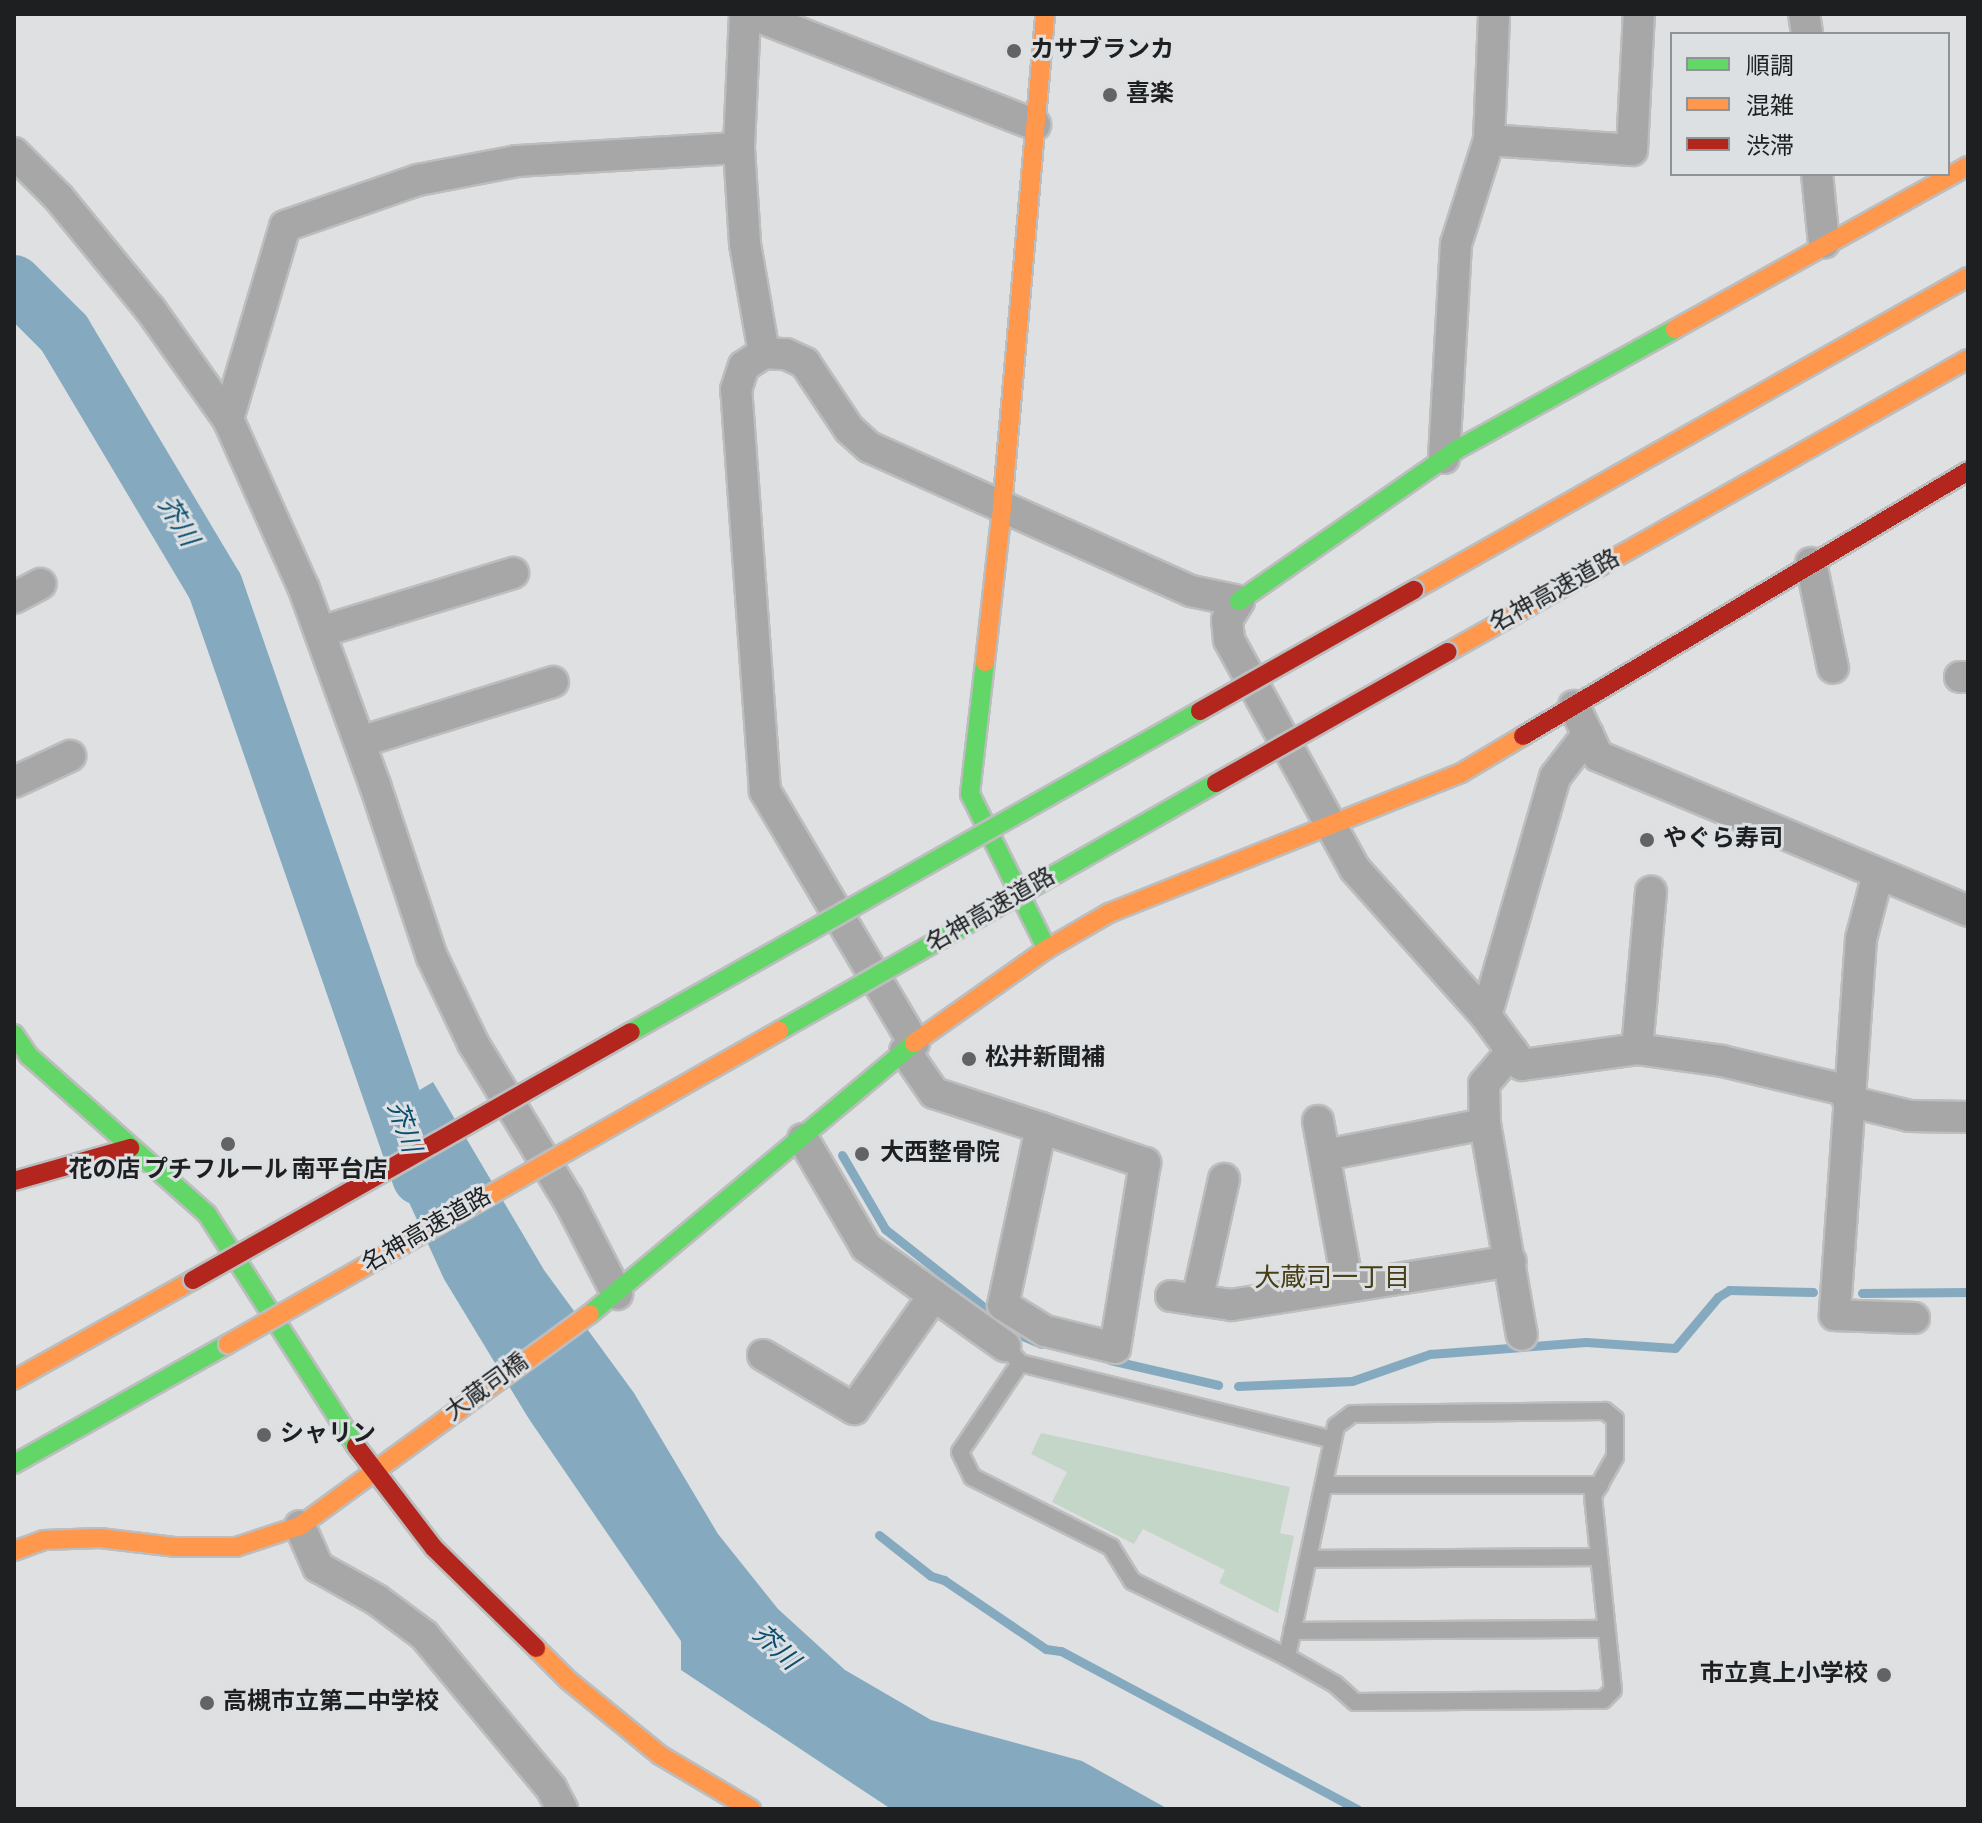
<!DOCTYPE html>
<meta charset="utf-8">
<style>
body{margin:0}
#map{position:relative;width:1982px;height:1823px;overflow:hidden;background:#dee0e2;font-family:"Alegreya Sans","Noto Sans JP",sans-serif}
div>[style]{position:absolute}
.green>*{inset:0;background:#c4d6c7}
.water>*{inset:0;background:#85aac0}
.stream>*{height:9px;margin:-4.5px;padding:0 4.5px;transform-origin:4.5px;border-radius:4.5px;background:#85aac0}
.river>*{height:56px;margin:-28px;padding:0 28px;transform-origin:28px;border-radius:28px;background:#85aac0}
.roads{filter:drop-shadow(2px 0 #bcbdbe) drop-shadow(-2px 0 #bcbdbe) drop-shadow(0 2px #bcbdbe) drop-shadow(0 -2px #bcbdbe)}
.lane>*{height:16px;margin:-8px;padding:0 8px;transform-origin:8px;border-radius:8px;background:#a7a7a7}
.street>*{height:30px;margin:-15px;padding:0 15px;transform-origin:15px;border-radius:15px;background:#a7a7a7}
.fast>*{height:18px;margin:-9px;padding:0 9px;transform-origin:9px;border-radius:9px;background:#63d668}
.slow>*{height:18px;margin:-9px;padding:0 9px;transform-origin:9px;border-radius:9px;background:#ff974d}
.jam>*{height:18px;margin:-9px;padding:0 9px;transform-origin:9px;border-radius:9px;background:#b3261e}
.bridges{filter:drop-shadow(2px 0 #bcbdbe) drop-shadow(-2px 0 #bcbdbe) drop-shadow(0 2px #bcbdbe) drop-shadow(0 -2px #bcbdbe)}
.fast-bridge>*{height:18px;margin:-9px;padding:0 9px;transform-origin:9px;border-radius:9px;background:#63d668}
.slow-bridge>*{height:18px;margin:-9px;padding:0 9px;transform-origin:9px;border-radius:9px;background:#ff974d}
.jam-bridge>*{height:18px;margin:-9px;padding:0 9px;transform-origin:9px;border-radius:9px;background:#b3261e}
.dots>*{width:22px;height:22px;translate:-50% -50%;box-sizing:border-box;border:4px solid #dde0e3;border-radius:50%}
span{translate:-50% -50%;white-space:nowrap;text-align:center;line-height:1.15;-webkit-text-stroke:6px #dde0e3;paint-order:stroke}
.poi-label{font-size:24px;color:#1d1f20;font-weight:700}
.left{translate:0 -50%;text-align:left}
.right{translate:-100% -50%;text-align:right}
.street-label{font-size:24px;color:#1d1f20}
.water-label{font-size:26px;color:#094e6e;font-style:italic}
.neighbourhood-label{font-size:26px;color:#473e15}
.frame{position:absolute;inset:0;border:16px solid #1d1f20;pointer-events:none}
.legend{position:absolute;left:1670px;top:32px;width:280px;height:144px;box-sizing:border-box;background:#dde0e3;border:2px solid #909395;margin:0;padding:10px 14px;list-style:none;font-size:24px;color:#1d1f20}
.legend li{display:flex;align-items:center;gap:16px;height:40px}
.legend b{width:40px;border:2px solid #909395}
</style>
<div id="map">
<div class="green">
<div style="clip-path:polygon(1041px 1433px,1290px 1487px,1280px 1533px,1294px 1536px,1278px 1613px,1219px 1583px,1225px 1570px,1143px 1529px,1134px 1544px,1052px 1502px,1067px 1472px,1031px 1454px)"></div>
</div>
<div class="water">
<div style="clip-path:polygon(433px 1082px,544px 1270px,634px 1393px,718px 1534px,778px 1609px,845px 1670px,931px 1720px,1082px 1761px,1168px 1809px,891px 1809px,681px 1670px,681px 1641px,529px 1419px,444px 1279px,371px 1119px)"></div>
</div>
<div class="stream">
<div style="left:842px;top:1155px;width:86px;rotate:59.8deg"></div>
<div style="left:885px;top:1229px;width:169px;rotate:38.3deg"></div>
<div style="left:1018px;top:1334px;width:25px;rotate:23deg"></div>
<div style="left:1862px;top:1293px;width:106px;rotate:-0.5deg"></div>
<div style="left:1110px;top:1360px;width:111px;rotate:13deg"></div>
<div style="left:1238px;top:1386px;width:114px;rotate:-2.5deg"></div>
<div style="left:1352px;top:1381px;width:83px;rotate:-19.1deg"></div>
<div style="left:1430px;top:1354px;width:156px;rotate:-4.4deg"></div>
<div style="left:1586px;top:1342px;width:89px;rotate:3.9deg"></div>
<div style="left:1675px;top:1348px;width:67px;rotate:-49.9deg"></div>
<div style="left:1718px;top:1297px;width:13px;rotate:-32deg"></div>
<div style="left:1729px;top:1290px;width:84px;rotate:1.4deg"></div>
<div style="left:879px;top:1535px;width:66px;rotate:38.3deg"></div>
<div style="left:931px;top:1576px;width:14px;rotate:17deg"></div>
<div style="left:944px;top:1580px;width:123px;rotate:34.1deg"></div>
<div style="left:1046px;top:1649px;width:15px;rotate:8deg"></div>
<div style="left:1061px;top:1651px;width:336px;rotate:28.1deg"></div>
</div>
<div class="river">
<div style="left:14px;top:283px;width:71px;rotate:45deg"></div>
<div style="left:64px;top:333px;width:295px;rotate:59.2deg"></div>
<div style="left:215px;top:586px;width:626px;rotate:70.87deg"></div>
</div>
<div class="roads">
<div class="lane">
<div style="left:1014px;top:1356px;width:9px;rotate:49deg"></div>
<div style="left:1020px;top:1363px;width:322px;rotate:13.8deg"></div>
<div style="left:1020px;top:1363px;width:107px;rotate:124deg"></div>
<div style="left:960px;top:1452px;width:28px;rotate:64deg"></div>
<div style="left:972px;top:1477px;width:156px;rotate:26.7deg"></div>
<div style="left:1111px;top:1547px;width:40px;rotate:58deg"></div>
<div style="left:1132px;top:1581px;width:173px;rotate:26.1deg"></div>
<div style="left:1287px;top:1657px;width:55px;rotate:29.4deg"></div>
<div style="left:1335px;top:1684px;width:27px;rotate:42deg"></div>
<div style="left:1355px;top:1702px;width:248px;rotate:-0.5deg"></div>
<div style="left:1603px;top:1700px;width:14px;rotate:-45deg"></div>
<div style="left:1613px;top:1690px;width:195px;rotate:-95.9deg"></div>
<div style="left:1593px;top:1496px;width:45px;rotate:-60.6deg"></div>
<div style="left:1615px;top:1457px;width:38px;rotate:-90deg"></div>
<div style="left:1615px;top:1419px;width:13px;rotate:-141deg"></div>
<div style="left:1605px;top:1411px;width:253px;rotate:179.3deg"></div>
<div style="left:1352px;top:1414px;width:20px;rotate:143deg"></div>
<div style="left:1336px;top:1426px;width:236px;rotate:102deg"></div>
<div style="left:1324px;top:1485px;width:276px"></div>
<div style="left:1308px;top:1559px;width:289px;rotate:-0.4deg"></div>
<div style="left:1292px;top:1631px;width:314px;rotate:-0.4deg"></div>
</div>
<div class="street">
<div style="left:745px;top:14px;width:134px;rotate:92.6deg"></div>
<div style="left:739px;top:148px;width:96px;rotate:86.4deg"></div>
<div style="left:745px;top:244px;width:111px;rotate:80.1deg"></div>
<div style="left:751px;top:14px;width:305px;rotate:21.3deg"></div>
<div style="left:1804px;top:14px;width:20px;rotate:81deg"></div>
<div style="left:1489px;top:140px;width:143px;rotate:4deg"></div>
<div style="left:1632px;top:150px;width:136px;rotate:-87.1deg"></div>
<div style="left:14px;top:153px;width:64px;rotate:45deg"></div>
<div style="left:59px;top:198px;width:144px;rotate:50.7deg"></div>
<div style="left:150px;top:309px;width:135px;rotate:54.7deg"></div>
<div style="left:228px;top:419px;width:186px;rotate:65.9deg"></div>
<div style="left:304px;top:589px;width:208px;rotate:70.1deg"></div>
<div style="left:375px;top:785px;width:181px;rotate:71.7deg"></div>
<div style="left:432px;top:957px;width:95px;rotate:64.5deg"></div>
<div style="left:473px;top:1043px;width:183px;rotate:58.7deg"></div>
<div style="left:568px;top:1199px;width:107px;rotate:62.7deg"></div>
<div style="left:1817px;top:174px;width:69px;rotate:84.2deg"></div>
<div style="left:228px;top:419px;width:201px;rotate:-73.5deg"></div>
<div style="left:285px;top:226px;width:141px;rotate:-19.1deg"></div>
<div style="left:418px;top:180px;width:101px;rotate:-10.9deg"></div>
<div style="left:517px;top:161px;width:222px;rotate:-3.4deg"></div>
<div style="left:1444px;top:458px;width:214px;rotate:-86.8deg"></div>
<div style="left:1456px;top:244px;width:109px;rotate:-72.4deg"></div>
<div style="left:1489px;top:140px;width:126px;rotate:-87.7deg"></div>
<div style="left:1811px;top:563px;width:107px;rotate:78.2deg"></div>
<div style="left:14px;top:598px;width:30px;rotate:-28deg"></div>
<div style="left:320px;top:632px;width:202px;rotate:-17deg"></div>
<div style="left:1960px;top:677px;width:8px"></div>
<div style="left:1574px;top:706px;width:55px;rotate:64.4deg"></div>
<div style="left:1598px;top:756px;width:401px;rotate:22.7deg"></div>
<div style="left:360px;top:742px;width:202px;rotate:-17.3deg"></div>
<div style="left:14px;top:782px;width:62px;rotate:-24.9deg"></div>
<div style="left:1878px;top:874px;width:67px;rotate:104.7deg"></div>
<div style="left:1861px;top:939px;width:377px;rotate:94deg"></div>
<div style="left:1835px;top:1315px;width:79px;rotate:2.2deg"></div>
<div style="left:1486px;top:1016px;width:249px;rotate:-73.9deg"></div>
<div style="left:1555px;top:777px;width:54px;rotate:-52.5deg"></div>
<div style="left:914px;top:1043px;width:293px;rotate:-120.6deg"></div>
<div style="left:765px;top:791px;width:402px;rotate:-94.1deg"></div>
<div style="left:736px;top:390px;width:25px;rotate:-72deg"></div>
<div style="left:744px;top:366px;width:24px;rotate:-33deg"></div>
<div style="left:764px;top:353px;width:22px;rotate:3deg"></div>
<div style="left:786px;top:354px;width:21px;rotate:25deg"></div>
<div style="left:805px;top:363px;width:79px;rotate:56.3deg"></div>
<div style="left:849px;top:429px;width:27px;rotate:42deg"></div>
<div style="left:869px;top:447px;width:353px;rotate:24.1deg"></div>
<div style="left:1191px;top:591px;width:49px;rotate:11.8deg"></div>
<div style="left:1239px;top:601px;width:22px;rotate:122deg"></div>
<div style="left:1227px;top:620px;width:20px;rotate:84deg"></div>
<div style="left:1229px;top:640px;width:261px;rotate:61.2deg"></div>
<div style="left:1355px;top:869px;width:197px;rotate:48.3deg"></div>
<div style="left:1486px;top:1016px;width:61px;rotate:53.7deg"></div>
<div style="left:1522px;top:1065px;width:116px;rotate:-7.9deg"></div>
<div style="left:1637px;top:1049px;width:86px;rotate:8deg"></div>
<div style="left:1722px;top:1061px;width:130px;rotate:13.3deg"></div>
<div style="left:1637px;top:1049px;width:158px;rotate:-84.9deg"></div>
<div style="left:905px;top:1051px;width:51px;rotate:55.4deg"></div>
<div style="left:934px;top:1093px;width:113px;rotate:18.1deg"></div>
<div style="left:1041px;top:1128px;width:110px;rotate:18.6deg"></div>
<div style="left:1145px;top:1163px;width:187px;rotate:99.2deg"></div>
<div style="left:1115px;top:1348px;width:72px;rotate:-166.3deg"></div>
<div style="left:1045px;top:1331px;width:49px;rotate:-148.2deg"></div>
<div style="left:1003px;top:1305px;width:181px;rotate:-77.9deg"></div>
<div style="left:1512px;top:1051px;width:43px;rotate:130.3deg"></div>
<div style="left:1484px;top:1084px;width:40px;rotate:88.6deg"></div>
<div style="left:1485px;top:1124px;width:214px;rotate:80.1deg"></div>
<div style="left:1848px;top:1101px;width:64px;rotate:13.6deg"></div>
<div style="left:1910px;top:1116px;width:58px;rotate:1deg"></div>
<div style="left:1318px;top:1121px;width:168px;rotate:79.7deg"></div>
<div style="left:803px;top:1139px;width:125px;rotate:59.7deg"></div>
<div style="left:866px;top:1247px;width:171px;rotate:35.5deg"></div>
<div style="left:1325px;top:1155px;width:163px;rotate:-11deg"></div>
<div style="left:1171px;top:1296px;width:61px;rotate:8.5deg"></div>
<div style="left:1231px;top:1305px;width:283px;rotate:-8.9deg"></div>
<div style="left:1197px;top:1300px;width:124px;rotate:-77.4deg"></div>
<div style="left:763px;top:1355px;width:106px;rotate:30.7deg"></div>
<div style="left:854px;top:1409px;width:139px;rotate:-54.9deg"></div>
<div style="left:300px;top:1526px;width:45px;rotate:66.3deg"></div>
<div style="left:318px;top:1567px;width:68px;rotate:29.2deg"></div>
<div style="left:377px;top:1600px;width:59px;rotate:36.7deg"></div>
<div style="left:424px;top:1635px;width:199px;rotate:50.3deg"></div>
<div style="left:551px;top:1788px;width:24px;rotate:62deg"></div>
</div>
<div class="fast">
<div style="left:1239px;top:601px;width:264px;rotate:-34.8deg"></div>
<div style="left:1456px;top:450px;width:250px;rotate:-28.9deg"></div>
<div style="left:985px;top:662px;width:133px;rotate:96.5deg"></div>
<div style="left:970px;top:794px;width:173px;rotate:63.6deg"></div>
<div style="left:14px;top:1034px;width:27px;rotate:56deg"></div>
<div style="left:29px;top:1056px;width:238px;rotate:41.6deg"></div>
<div style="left:207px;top:1214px;width:276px;rotate:57.3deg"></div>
<div style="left:590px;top:1314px;width:422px;rotate:-39.9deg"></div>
<div style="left:14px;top:1464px;width:245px;rotate:-29.3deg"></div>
</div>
<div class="slow">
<div style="left:1675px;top:329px;width:335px;rotate:-29.1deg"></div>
<div style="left:1414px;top:590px;width:636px;rotate:-29.47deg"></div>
<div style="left:1448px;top:652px;width:597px;rotate:-29.4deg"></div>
<div style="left:985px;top:662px;width:155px;rotate:-83.7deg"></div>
<div style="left:1002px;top:508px;width:496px;rotate:-85deg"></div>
<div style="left:914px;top:1043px;width:163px;rotate:-35.3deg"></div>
<div style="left:1047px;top:949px;width:72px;rotate:-30.1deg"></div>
<div style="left:1109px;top:913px;width:379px;rotate:-21.7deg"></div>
<div style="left:1461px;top:773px;width:72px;rotate:-30.8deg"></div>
<div style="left:14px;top:1380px;width:205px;rotate:-29.2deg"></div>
<div style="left:14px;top:1551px;width:32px;rotate:-20deg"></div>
<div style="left:44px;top:1540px;width:56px;rotate:-2deg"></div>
<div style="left:100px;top:1538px;width:77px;rotate:6.8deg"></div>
<div style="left:176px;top:1547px;width:60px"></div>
<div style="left:236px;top:1547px;width:67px;rotate:-18.2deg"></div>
<div style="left:300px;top:1526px;width:359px;rotate:-36.2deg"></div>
<div style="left:536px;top:1648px;width:45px;rotate:45deg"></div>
<div style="left:568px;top:1680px;width:119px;rotate:39.2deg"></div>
<div style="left:660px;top:1755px;width:106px;rotate:30.7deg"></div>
</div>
<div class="jam">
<div style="left:1523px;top:736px;width:518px;rotate:-30.77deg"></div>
<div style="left:14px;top:1181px;width:121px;rotate:-15.9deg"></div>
<div style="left:356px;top:1446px;width:128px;rotate:52.6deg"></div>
<div style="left:434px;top:1548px;width:143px;rotate:44.4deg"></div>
</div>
</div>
<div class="bridges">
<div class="fast-bridge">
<div style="left:779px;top:1031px;width:502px;rotate:-29.58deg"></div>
<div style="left:631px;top:1032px;width:653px;rotate:-29.43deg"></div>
</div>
<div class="slow-bridge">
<div style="left:228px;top:1344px;width:634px;rotate:-29.6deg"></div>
</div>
<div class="jam-bridge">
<div style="left:1200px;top:711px;width:246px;rotate:-29.5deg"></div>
<div style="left:1216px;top:783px;width:266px;rotate:-29.5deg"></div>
<div style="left:193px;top:1280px;width:503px;rotate:-29.52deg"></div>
</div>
</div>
<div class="dots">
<div style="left:1014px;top:51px;background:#616364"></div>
<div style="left:1110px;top:95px;background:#616364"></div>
<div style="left:1647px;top:840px;background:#616364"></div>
<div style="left:969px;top:1059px;background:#616364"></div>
<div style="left:228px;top:1144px;background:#616364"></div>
<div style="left:862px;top:1154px;background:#616364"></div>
<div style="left:264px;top:1435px;background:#616364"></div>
<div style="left:1884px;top:1675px;background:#616364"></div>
<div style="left:207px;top:1703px;background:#616364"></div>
</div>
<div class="poi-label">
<span class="left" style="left:1030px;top:51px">カサブランカ</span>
<span class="left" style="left:1126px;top:95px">喜楽</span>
<span class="left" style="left:1663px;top:840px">やぐら寿司</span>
<span class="left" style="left:985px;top:1059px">松井新聞補</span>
<span class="left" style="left:880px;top:1154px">大西整骨院</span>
<span style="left:228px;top:1171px">花の店 プチフルール 南平台店</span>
<span class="left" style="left:280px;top:1435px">シャリン</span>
<span class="right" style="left:1868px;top:1675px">市立真上小学校</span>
<span class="left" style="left:223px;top:1703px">高槻市立第二中学校</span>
</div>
<div class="street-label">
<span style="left:1555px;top:592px;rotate:-29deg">名神高速道路</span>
<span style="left:991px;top:911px;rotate:-30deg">名神高速道路</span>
<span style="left:427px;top:1231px;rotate:-30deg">名神高速道路</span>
<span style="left:487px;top:1388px;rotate:-36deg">大蔵司橋</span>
</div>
<div class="water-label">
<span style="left:177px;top:522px;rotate:59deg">芥川</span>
<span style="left:403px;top:1127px;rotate:71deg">芥川</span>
<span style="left:775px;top:1648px;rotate:43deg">芥川</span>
</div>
<div class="neighbourhood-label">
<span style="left:1332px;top:1279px">大蔵司一丁目</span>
</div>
<div class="frame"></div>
<ul class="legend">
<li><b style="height:10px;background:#63d668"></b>順調</li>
<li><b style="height:10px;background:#ff974d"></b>混雑</li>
<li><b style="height:10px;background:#b3261e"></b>渋滞</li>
</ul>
</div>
